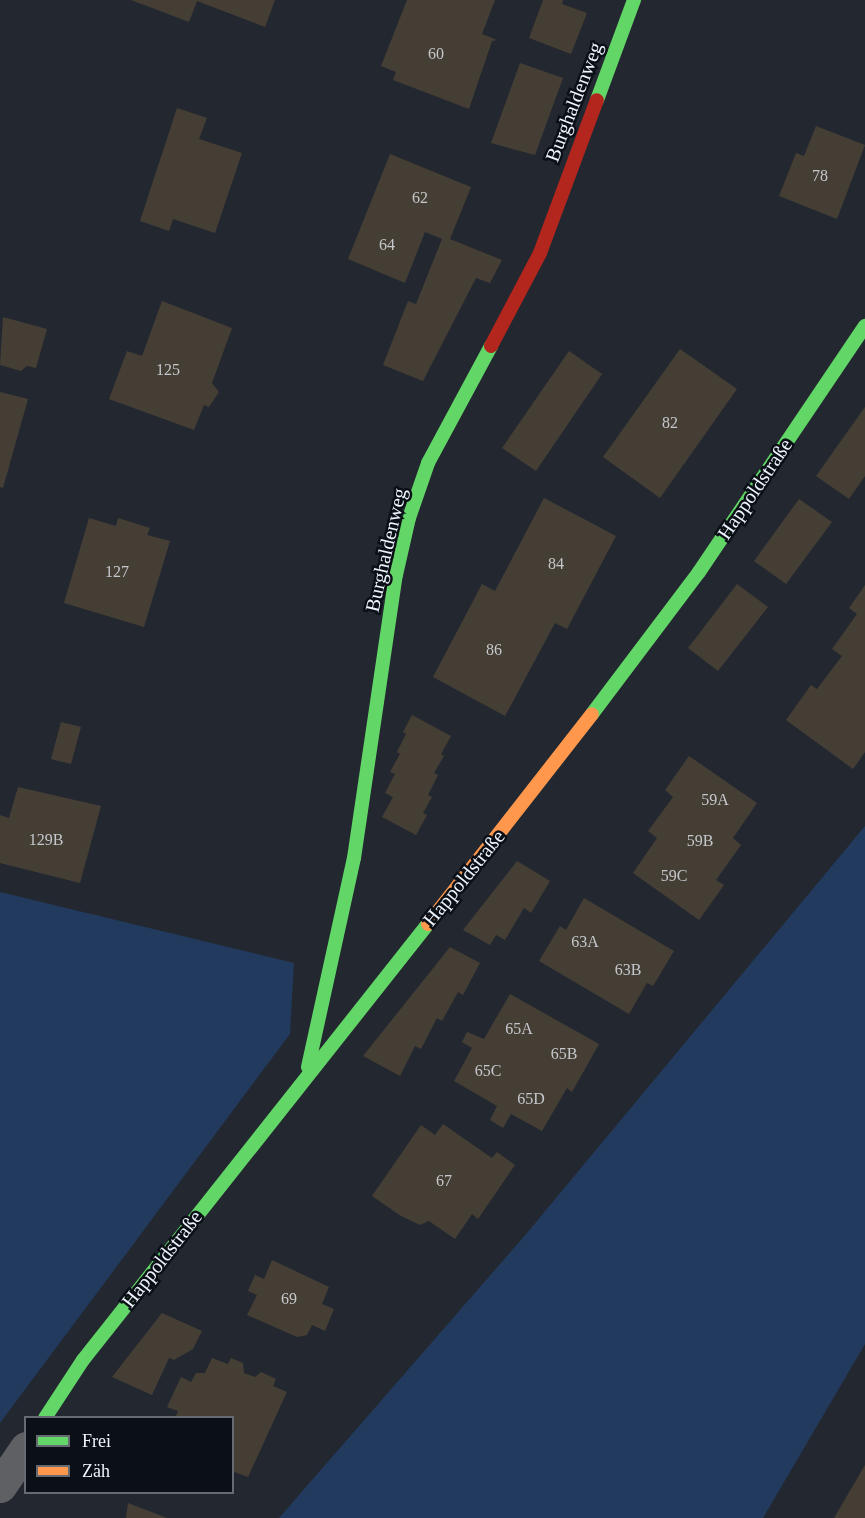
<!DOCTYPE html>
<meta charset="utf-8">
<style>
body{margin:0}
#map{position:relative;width:865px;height:1518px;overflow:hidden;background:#232830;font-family:"Times New Roman",serif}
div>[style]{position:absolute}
.green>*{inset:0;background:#223a5d}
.building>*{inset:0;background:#453e35}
.street>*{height:33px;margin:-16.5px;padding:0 16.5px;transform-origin:16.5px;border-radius:16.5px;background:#5e6063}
.fast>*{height:14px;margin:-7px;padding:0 7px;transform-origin:7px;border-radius:7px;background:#63d668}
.slow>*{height:14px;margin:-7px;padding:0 7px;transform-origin:7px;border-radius:7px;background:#ff974d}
.jam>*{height:14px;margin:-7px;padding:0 7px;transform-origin:7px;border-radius:7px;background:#b3261e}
span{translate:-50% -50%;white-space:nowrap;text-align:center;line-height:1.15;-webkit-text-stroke:5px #0b0f16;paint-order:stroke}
.number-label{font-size:16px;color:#c4c7cc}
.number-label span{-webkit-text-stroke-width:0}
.street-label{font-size:20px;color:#eef5ff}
.legend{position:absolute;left:24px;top:1416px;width:210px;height:78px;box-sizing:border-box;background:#0b0f16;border:2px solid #666b73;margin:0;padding:8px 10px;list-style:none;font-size:18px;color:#eef5ff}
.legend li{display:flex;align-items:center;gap:12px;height:30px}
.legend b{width:30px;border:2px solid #666b73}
</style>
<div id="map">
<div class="green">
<div style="clip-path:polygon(865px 826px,865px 1344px,763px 1518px,279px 1518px,527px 1233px)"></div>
<div style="clip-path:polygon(0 892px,294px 963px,290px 1034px,0 1423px)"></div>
</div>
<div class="building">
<div style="clip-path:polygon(131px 0,275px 0,265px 27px,197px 1px,189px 22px)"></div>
<div style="clip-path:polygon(407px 0,495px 0,482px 34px,497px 40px,492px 41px,469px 109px,393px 80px,396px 72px,381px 66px)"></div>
<div style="clip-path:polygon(543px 0,563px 0,562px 4px,587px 13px,571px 54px,529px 38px)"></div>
<div style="clip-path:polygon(520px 63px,563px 78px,535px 155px,491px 143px)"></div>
<div style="clip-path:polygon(177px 108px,207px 118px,199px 139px,242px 153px,215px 233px,173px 219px,169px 231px,140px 221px)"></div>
<div style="clip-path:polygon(816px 126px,865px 145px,837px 219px,779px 196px,796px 153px,804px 156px)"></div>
<div style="clip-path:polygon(390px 154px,471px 187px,450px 239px,502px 260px,490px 283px,476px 278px,423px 381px,383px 365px,408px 301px,416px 304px,442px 239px,425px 232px,405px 283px,348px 259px)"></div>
<div style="clip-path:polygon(162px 301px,232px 328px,212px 383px,219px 392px,209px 407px,204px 405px,194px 430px,109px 399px,127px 351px,142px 356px)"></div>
<div style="clip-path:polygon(3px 317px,47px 329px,36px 368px,27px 366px,21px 371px,0 365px)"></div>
<div style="clip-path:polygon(680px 349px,737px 389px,660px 498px,603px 457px)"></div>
<div style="clip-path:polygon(569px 351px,602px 374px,536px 471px,502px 448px)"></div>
<div style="clip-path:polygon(0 392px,28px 399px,3px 488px,0 487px)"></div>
<div style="clip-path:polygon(865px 407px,865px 476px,849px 499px,816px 476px)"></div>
<div style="clip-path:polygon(544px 498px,616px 536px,567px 629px,555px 623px,505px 716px,433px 677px,482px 584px,495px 591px)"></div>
<div style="clip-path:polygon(799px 499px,832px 522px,786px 584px,754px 561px)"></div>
<div style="clip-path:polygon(89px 518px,116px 526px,118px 518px,150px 528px,147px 535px,170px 541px,144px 627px,64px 603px)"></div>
<div style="clip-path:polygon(737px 584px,768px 607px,718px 671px,688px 648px)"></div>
<div style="clip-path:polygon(865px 585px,865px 752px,853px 769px,786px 720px,811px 685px,817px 689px,842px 656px,832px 649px,857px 614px,849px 608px)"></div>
<div style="clip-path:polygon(412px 715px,451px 736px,441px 754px,444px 756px,434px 773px,438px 775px,428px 795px,432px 797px,423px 813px,427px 815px,416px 835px,382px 817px,393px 797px,385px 793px,395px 774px,390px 772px,400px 754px,397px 752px,406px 734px,403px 732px)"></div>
<div style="clip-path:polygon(61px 722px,81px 727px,71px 764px,51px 759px)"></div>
<div style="clip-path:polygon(689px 756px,757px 803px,733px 838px,741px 845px,716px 880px,724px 885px,699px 920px,633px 873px,657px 838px,648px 831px,673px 797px,665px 790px)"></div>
<div style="clip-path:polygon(18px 787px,101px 806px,80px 883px,0 863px,0 815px,9px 818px)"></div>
<div style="clip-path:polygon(517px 861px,550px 881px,531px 913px,524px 908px,505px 940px,496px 935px,490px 945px,463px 930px)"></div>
<div style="clip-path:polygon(584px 898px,674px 951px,653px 986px,647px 983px,629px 1014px,539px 961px,560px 926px,566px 930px)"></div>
<div style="clip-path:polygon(450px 947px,480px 963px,463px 995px,458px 992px,442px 1021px,437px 1018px,421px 1049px,415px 1046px,400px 1076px,363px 1056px)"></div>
<div style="clip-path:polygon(510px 994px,599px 1044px,572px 1092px,567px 1088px,542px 1131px,511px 1114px,503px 1128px,490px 1120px,497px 1106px,454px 1081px,472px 1048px,462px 1042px,467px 1032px,484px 1039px)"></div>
<div style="clip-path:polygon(443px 1124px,492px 1158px,497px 1152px,515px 1165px,478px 1219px,472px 1214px,455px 1239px,429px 1221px,420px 1225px,401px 1216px,372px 1196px,421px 1125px,435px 1135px)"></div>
<div style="clip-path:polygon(272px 1260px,329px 1287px,322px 1304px,334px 1309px,325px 1331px,312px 1325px,307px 1335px,297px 1337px,247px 1315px,257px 1295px,248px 1291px,255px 1275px,264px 1279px)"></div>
<div style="clip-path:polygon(162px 1313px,202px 1331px,193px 1349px,174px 1360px,169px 1358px,152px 1395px,112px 1377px)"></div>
<div style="clip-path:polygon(212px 1358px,228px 1364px,231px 1358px,243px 1363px,244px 1373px,255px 1377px,261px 1372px,276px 1379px,273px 1386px,287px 1392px,248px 1477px,232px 1471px,232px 1418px,175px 1418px,178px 1411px,167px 1407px,181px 1377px,191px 1382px,196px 1373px,205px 1373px)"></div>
<div style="clip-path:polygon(865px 1465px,865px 1518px,834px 1518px,841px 1506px)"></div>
<div style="clip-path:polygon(128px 1503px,167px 1518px,126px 1518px)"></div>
</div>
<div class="street">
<div style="left:0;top:1486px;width:46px;rotate:-55.6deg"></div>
</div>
<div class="fast">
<div style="left:597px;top:100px;width:107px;rotate:-69.7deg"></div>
<div style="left:592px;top:714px;width:178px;rotate:-53deg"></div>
<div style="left:699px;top:572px;width:297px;rotate:-56deg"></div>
<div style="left:308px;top:1067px;width:214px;rotate:-77.6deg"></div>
<div style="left:354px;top:858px;width:286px;rotate:-81.6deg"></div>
<div style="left:396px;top:575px;width:58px;rotate:-77.2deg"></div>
<div style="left:409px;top:518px;width:58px;rotate:-70.9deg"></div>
<div style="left:428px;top:463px;width:133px;rotate:-61.7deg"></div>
<div style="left:45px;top:1418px;width:69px;rotate:-56.8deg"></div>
<div style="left:83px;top:1360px;width:556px;rotate:-51.65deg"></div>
</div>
<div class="slow">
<div style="left:428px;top:924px;width:266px;rotate:-52deg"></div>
</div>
<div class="jam">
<div style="left:491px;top:346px;width:105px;rotate:-62.2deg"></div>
<div style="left:540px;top:253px;width:163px;rotate:-69.6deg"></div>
</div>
<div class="number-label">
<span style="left:436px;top:54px">60</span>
<span style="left:820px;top:176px">78</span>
<span style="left:420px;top:198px">62</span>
<span style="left:387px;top:245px">64</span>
<span style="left:168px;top:370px">125</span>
<span style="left:670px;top:423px">82</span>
<span style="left:556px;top:564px">84</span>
<span style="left:117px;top:572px">127</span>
<span style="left:494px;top:650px">86</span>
<span style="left:715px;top:800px">59A</span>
<span style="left:46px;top:840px">129B</span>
<span style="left:700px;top:841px">59B</span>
<span style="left:674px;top:876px">59C</span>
<span style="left:585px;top:942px">63A</span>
<span style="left:628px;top:970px">63B</span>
<span style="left:519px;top:1029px">65A</span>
<span style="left:564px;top:1054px">65B</span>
<span style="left:488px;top:1071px">65C</span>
<span style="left:531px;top:1099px">65D</span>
<span style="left:444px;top:1181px">67</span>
<span style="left:289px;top:1299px">69</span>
</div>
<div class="street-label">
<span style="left:574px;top:102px;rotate:-69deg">Burghaldenweg</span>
<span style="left:755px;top:489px;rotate:-56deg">Happoldstraße</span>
<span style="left:386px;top:550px;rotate:-77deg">Burghaldenweg</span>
<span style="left:464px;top:878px;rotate:-51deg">Happoldstraße</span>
<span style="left:162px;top:1259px;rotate:-52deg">Happoldstraße</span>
</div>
<ul class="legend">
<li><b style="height:8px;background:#63d668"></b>Frei</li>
<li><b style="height:8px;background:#ff974d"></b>Zäh</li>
</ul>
</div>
